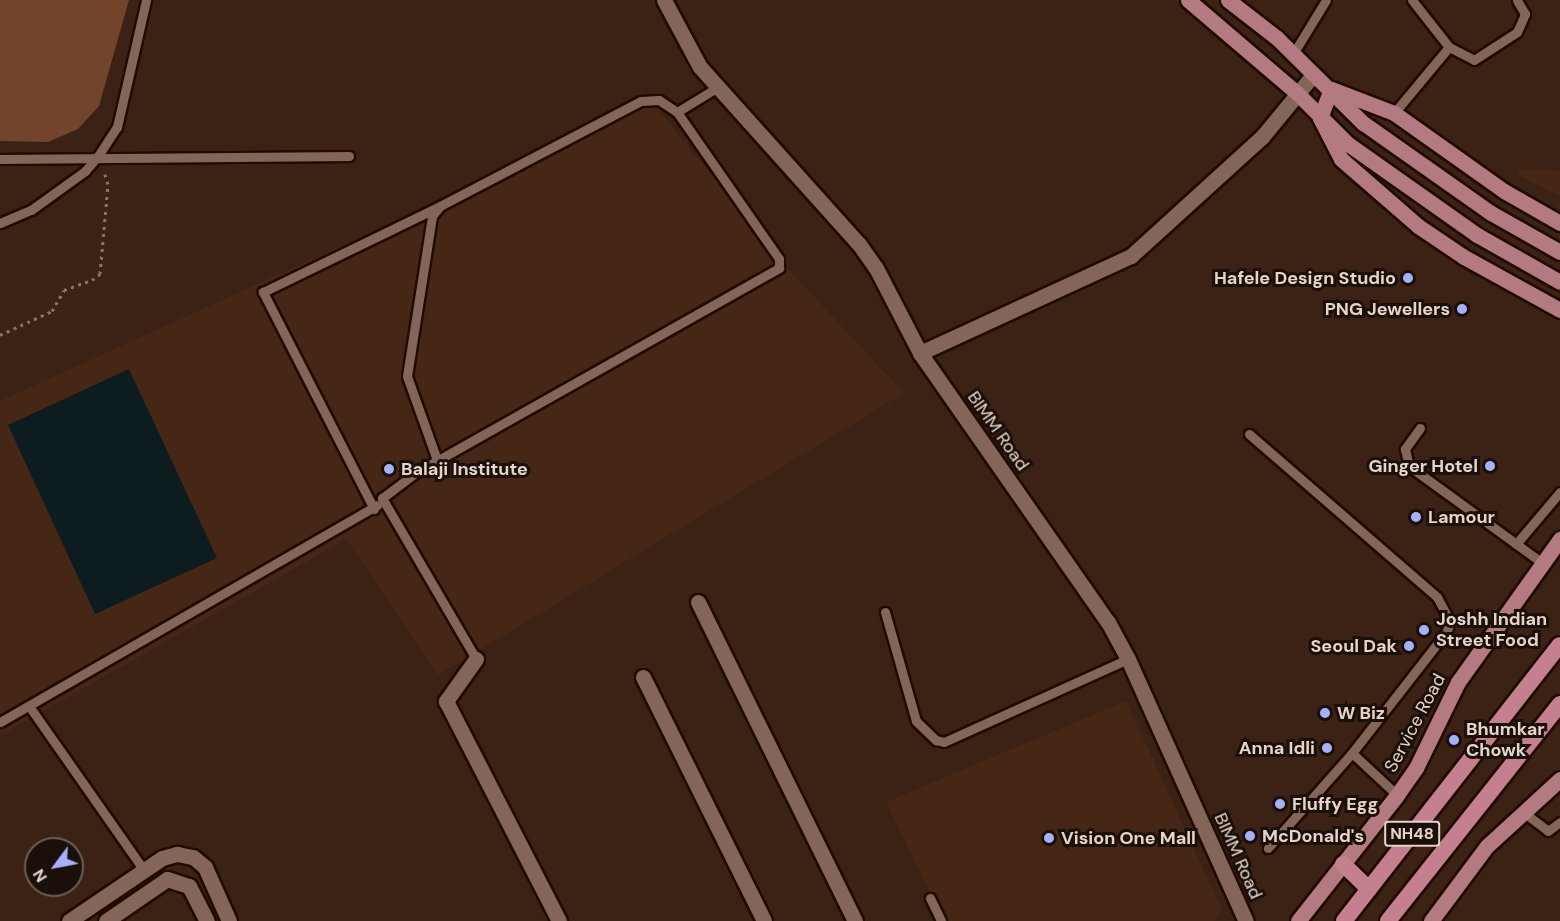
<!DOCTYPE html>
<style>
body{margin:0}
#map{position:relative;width:1560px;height:921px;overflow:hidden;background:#3b2215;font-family:"DM Sans",sans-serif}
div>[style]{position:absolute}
.built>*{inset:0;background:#462716}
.green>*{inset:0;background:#71442b}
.water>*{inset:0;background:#0d1c1e}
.path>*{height:3px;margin-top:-1.5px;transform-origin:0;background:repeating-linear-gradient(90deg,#887368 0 3px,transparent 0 7.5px)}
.roads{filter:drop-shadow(2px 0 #210b01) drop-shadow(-2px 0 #210b01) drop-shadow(0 2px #210b01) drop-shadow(0 -2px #210b01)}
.service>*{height:9px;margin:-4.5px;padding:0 4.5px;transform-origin:4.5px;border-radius:4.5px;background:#836657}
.minor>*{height:15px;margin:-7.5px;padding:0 7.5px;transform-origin:7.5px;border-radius:7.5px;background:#836657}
.primary>*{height:15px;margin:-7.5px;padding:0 7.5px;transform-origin:7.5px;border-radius:7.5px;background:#b47a81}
.trunk>*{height:16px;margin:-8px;padding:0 8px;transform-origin:8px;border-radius:8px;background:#c4808f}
.dots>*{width:16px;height:16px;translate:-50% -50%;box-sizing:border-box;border:3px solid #1a0f09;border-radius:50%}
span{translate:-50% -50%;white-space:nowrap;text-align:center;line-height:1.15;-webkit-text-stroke:6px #1a0f09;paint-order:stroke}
.shield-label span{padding:2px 4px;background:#1a0f09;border:2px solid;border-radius:4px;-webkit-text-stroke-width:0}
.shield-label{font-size:16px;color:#e5d4cb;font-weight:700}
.poi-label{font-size:18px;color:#e5d4cb;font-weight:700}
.right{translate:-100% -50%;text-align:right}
.left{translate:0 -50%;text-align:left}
.street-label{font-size:18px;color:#e5d4cb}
.north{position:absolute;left:24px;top:837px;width:60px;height:60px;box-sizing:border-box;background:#1a0f09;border:2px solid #6b5e57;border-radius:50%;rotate:238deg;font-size:16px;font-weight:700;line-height:24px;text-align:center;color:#e5d4cb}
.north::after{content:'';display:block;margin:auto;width:21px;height:27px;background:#a7b0fc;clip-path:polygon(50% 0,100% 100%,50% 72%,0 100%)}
</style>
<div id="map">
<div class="built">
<div style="clip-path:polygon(654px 104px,779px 259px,904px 393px,438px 675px,346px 539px,0 736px,0 401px)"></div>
<div style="clip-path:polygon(1519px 169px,1560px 171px,1560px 196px,1518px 175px)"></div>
<div style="clip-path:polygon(1126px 701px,1222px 910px,1215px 921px,944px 921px,886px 802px)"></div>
</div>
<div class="green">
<div style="clip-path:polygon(0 0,129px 0,99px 106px,78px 129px,48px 142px,0 141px)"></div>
</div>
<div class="water">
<div style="clip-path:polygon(129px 369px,217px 558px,95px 614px,8px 425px)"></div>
</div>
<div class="path">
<div style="left:0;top:335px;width:57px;rotate:-24.8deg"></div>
<div style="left:52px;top:311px;width:24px;rotate:-60deg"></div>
<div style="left:64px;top:290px;width:30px;rotate:-20deg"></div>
<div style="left:92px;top:280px;width:10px;rotate:-37deg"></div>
<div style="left:100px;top:274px;width:90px;rotate:-84.9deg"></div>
<div style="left:108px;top:184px;width:13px;rotate:-108deg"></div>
</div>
<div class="roads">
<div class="service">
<div style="left:1412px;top:0;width:60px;rotate:51.8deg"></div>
<div style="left:1449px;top:47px;width:28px;rotate:27deg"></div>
<div style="left:1474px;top:60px;width:51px;rotate:-33.1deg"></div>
<div style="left:1517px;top:32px;width:20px;rotate:-66deg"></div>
<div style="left:1525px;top:14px;width:16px;rotate:-120deg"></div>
<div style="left:1293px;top:54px;width:63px;rotate:-58.6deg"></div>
<div style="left:677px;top:112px;width:48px;rotate:-31.4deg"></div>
<div style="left:1394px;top:113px;width:86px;rotate:-50.2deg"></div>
<div style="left:0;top:159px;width:349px;rotate:-0.5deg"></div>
<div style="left:0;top:223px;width:34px;rotate:-23deg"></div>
<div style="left:31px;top:210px;width:67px;rotate:-35.8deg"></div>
<div style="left:85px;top:171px;width:20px;rotate:-49deg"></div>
<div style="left:98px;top:156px;width:35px;rotate:-57deg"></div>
<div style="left:117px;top:127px;width:130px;rotate:-77.1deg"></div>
<div style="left:1420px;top:428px;width:26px;rotate:126deg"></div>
<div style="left:1405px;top:449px;width:17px;rotate:77deg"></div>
<div style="left:1409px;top:466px;width:163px;rotate:36deg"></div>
<div style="left:1249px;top:434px;width:249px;rotate:40.9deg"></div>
<div style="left:1437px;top:597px;width:27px;rotate:62deg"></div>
<div style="left:1450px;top:621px;width:10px;rotate:107deg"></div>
<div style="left:1447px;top:631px;width:155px;rotate:127.9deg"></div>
<div style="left:1352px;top:753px;width:127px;rotate:131.5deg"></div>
<div style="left:437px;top:460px;width:89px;rotate:-109.7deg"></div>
<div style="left:407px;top:376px;width:162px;rotate:-81.1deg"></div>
<div style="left:432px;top:216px;width:13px;rotate:-51deg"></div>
<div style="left:440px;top:206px;width:227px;rotate:-27.6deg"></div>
<div style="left:641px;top:101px;width:18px;rotate:-3deg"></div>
<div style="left:659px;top:100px;width:22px;rotate:34deg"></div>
<div style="left:677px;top:112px;width:179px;rotate:55.2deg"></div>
<div style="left:779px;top:259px;width:9px;rotate:90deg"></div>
<div style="left:779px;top:268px;width:419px;rotate:150.6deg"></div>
<div style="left:414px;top:474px;width:40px;rotate:143deg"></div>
<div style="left:382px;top:498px;width:186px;rotate:59.7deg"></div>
<div style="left:374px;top:509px;width:244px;rotate:-117.1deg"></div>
<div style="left:263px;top:292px;width:195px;rotate:-25.9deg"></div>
<div style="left:1516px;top:544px;width:68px;rotate:-49.8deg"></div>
<div style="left:885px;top:612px;width:113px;rotate:74.1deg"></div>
<div style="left:916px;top:721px;width:28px;rotate:44deg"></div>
<div style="left:936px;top:740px;width:8px;rotate:14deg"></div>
<div style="left:944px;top:742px;width:202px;rotate:-24.3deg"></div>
<div style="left:29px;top:706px;width:200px;rotate:55deg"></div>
<div style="left:0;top:722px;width:435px;rotate:-29.9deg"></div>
<div style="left:1352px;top:753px;width:62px;rotate:43deg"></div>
<div style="left:1523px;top:812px;width:31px;rotate:37deg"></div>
<div style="left:1548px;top:831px;width:15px;rotate:-37deg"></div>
<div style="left:930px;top:898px;width:25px;rotate:64deg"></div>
</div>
<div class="minor">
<div style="left:664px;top:0;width:76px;rotate:61.8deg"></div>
<div style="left:700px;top:67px;width:238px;rotate:48.1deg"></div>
<div style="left:859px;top:244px;width:29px;rotate:55deg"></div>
<div style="left:876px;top:268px;width:96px;rotate:62.6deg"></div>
<div style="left:920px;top:353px;width:328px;rotate:55.1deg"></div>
<div style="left:1108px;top:622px;width:42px;rotate:61.6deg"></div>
<div style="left:1128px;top:659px;width:287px;rotate:65.8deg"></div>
<div style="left:920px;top:353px;width:232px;rotate:-24.7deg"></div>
<div style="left:1131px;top:256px;width:177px;rotate:-42.3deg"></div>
<div style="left:1262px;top:137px;width:80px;rotate:-50.6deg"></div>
<div style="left:698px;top:602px;width:356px;rotate:63.8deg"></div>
<div style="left:476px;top:659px;width:52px;rotate:125.5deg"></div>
<div style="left:446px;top:701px;width:247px;rotate:62.8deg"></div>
<div style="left:643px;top:677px;width:272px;rotate:63.6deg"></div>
<div style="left:69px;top:921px;width:112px;rotate:-34.1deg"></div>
<div style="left:162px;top:858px;width:16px;rotate:-15deg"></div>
<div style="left:177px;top:854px;width:16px;rotate:11deg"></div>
<div style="left:193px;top:857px;width:16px;rotate:40deg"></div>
<div style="left:205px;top:867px;width:59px;rotate:66deg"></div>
<div style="left:106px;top:921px;width:74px;rotate:-34.5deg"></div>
<div style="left:167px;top:879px;width:23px;rotate:18deg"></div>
<div style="left:189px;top:886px;width:39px;rotate:63deg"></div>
</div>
<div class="primary">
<div style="left:1188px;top:0;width:145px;rotate:40.5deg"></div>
<div style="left:1298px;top:94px;width:71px;rotate:45deg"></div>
<div style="left:1348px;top:144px;width:158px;rotate:35.2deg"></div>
<div style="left:1477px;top:235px;width:95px;rotate:29.5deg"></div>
<div style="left:1228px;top:0;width:62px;rotate:37.8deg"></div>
<div style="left:1277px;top:38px;width:121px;rotate:44.7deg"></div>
<div style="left:1363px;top:123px;width:156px;rotate:35.1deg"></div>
<div style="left:1491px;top:213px;width:79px;rotate:29.5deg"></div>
<div style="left:1560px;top:223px;width:64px;rotate:-150.3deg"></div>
<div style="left:1504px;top:191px;width:135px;rotate:-144.7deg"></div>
<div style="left:1394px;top:113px;width:67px;rotate:-159.1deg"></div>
<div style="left:1331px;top:89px;width:31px;rotate:111deg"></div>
<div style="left:1320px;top:118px;width:46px;rotate:62.9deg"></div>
<div style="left:1341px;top:159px;width:102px;rotate:41deg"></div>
<div style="left:1418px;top:226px;width:55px;rotate:34deg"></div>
<div style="left:1464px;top:257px;width:110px;rotate:28.9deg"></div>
<div style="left:1298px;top:921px;width:160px;rotate:-51.8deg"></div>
<div style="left:1397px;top:795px;width:33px;rotate:-55deg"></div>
<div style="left:1416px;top:768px;width:96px;rotate:-64deg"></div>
<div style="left:1458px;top:682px;width:176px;rotate:-54.5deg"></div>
<div style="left:1431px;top:921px;width:94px;rotate:-53.3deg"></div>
<div style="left:1487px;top:846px;width:99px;rotate:-42.5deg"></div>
</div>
<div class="trunk">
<div style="left:1343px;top:864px;width:36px;rotate:44deg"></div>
<div style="left:1344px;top:921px;width:350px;rotate:-52deg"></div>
<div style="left:1388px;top:921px;width:277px;rotate:-51.6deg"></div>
</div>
</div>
<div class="dots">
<div style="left:1408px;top:278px;background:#a7b0fc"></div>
<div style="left:1462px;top:309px;background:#a7b0fc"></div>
<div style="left:1490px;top:466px;background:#a7b0fc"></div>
<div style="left:389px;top:469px;background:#a7b0fc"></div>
<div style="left:1416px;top:517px;background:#a7b0fc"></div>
<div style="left:1424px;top:630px;background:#a7b0fc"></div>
<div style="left:1409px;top:646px;background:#a7b0fc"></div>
<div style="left:1325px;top:713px;background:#a7b0fc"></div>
<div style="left:1454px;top:740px;background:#a7b0fc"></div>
<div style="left:1327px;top:748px;background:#a7b0fc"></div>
<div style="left:1280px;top:804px;background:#a7b0fc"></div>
<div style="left:1250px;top:836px;background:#a7b0fc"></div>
<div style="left:1049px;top:838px;background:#a7b0fc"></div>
</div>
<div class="shield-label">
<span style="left:1412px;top:834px">NH48</span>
</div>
<div class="poi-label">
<span class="right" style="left:1396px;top:278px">Hafele Design Studio</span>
<span class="right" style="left:1450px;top:309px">PNG Jewellers</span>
<span class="right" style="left:1478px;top:466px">Ginger Hotel</span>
<span class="left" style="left:401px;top:469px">Balaji Institute</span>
<span class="left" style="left:1428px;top:517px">Lamour</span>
<span class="left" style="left:1436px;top:630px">Joshh Indian<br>Street Food</span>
<span class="right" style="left:1397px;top:646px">Seoul Dak</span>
<span class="left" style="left:1337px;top:713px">W Biz</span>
<span class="left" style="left:1466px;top:740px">Bhumkar<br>Chowk</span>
<span class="right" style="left:1315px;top:748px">Anna Idli</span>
<span class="left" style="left:1292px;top:804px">Fluffy Egg</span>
<span class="left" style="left:1262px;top:836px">McDonald's</span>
<span class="left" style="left:1061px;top:838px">Vision One Mall</span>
</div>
<div class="street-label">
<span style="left:998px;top:431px;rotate:55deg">BIMM Road</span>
<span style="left:1415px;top:723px;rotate:-62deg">Service Road</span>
<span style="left:1238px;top:856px;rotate:66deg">BIMM Road</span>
</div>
<div class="north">N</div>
</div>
